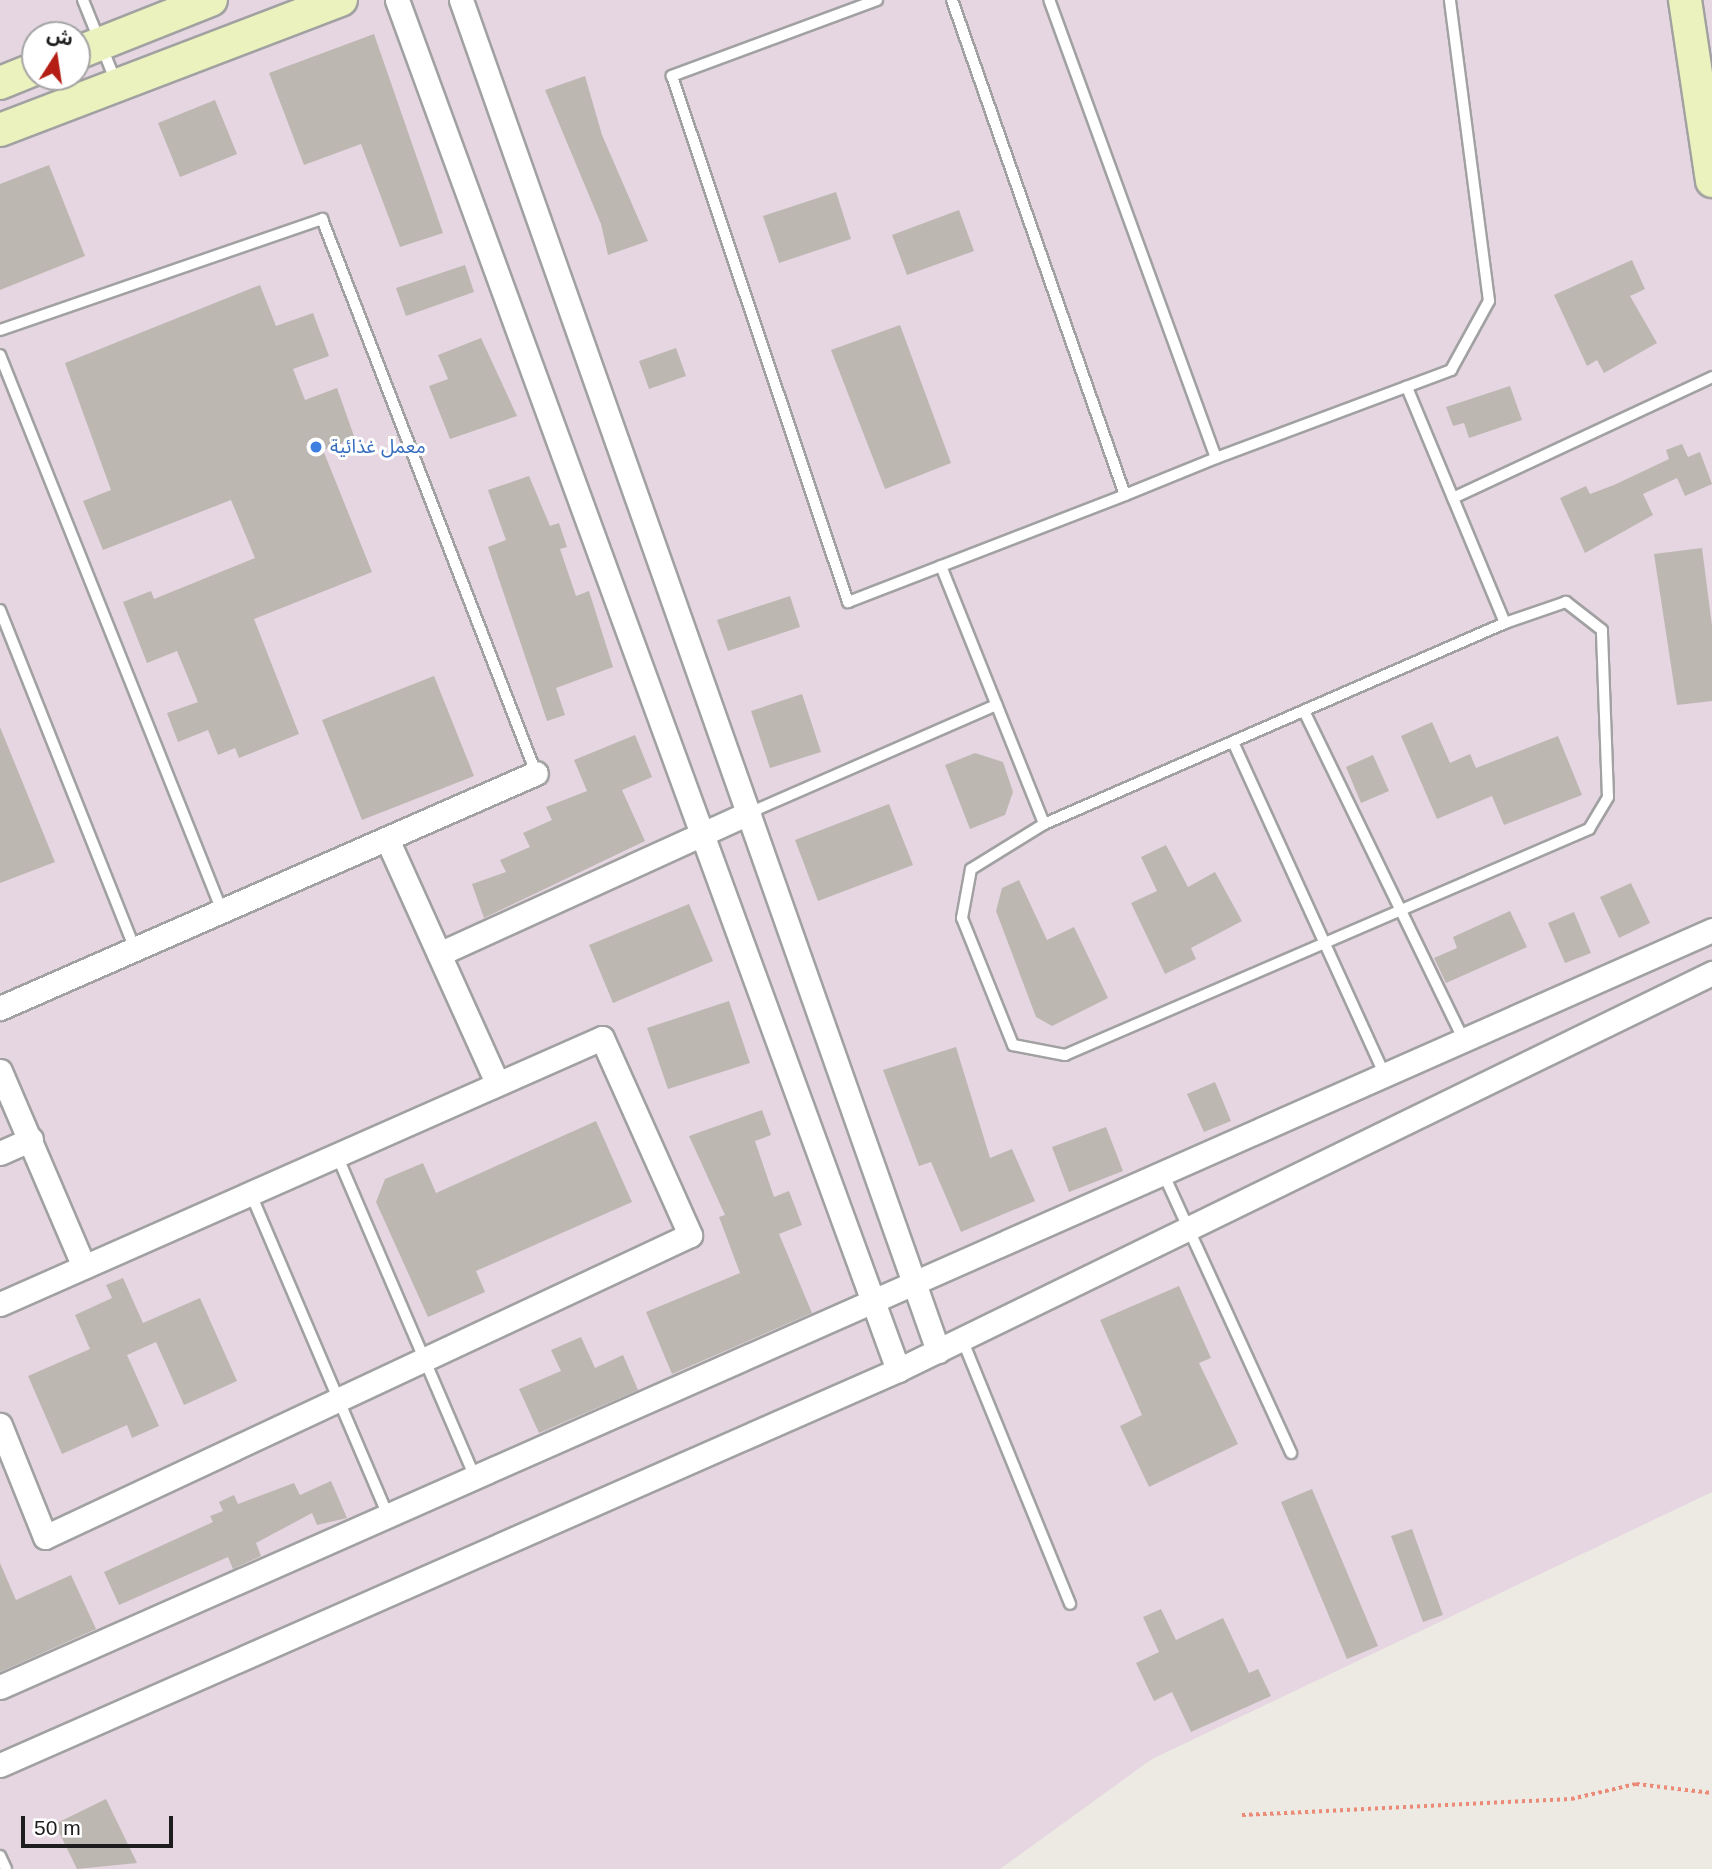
<!DOCTYPE html>
<meta charset="utf-8">
<style>
body{margin:0}
#map{position:relative;width:1712px;height:1869px;overflow:hidden;background:#edeae4;font-family:Arial,"Noto Sans Arabic",sans-serif}
div>[style]{position:absolute}
.industrial>*{inset:0;background:#e5d6e2}
.building>*{inset:0;background:#bdb7b1}
.path>*{height:3.5px;margin-top:-1.75px;transform-origin:0;background:repeating-linear-gradient(90deg,#ea8a77 0 3.5px,transparent 0 7px)}
.roads{filter:drop-shadow(2px 0 #a1a1a1) drop-shadow(-2px 0 #a1a1a1) drop-shadow(0 2px #a1a1a1) drop-shadow(0 -2px #a1a1a1)}
.lane>*{height:10px;margin:-5px;padding:0 5px;transform-origin:5px;border-radius:5px;background:#fff}
.street>*{height:23px;margin:-11.5px;padding:0 11.5px;transform-origin:11.5px;border-radius:11.5px;background:#fff}
.secondary>*{height:32px;margin:-16px;padding:0 16px;transform-origin:16px;border-radius:16px;background:#ecf2bd}
.dots>*{width:19px;height:19px;translate:-50% -50%;box-sizing:border-box;border:4px solid #fff;border-radius:50%}
span{translate:-50% -50%;white-space:nowrap;text-align:center;line-height:1.15;-webkit-text-stroke:6px #fff;paint-order:stroke}
.shop-label{font-size:19px;color:#366cbe}
.left{translate:0 -50%;text-align:left}
.north{position:absolute;left:21px;top:21px;width:70px;height:70px;box-sizing:border-box;background:#fff;border:2px solid #a5a5a5;border-radius:50%;rotate:12deg;font-size:19px;font-weight:700;line-height:28px;text-align:center;color:#1d1d1d}
.north::after{content:'';display:block;margin:auto;width:24px;height:32px;background:#b51e15;clip-path:polygon(50% 0,100% 100%,50% 72%,0 100%)}
.scale{position:absolute;left:21px;top:1816px;width:152px;height:32px;box-sizing:border-box;border:4px solid #1d1d1d;border-top:0;padding-left:9px;font-size:21px;line-height:24px;white-space:nowrap;color:#1d1d1d;-webkit-text-stroke:5px #fff;paint-order:stroke}
</style>
<div id="map">
<div class="industrial">
<div style="clip-path:polygon(evenodd,0 0,1712px 0,1712px 1492px,1152px 1759px,1000px 1869px,0 1869px,0 0,35px 35px,77px 35px,77px 77px,35px 77px,35px 35px)"></div>
</div>
<div class="building">
<div style="clip-path:polygon(374px 34px,443px 233px,400px 247px,361px 144px,304px 165px,269px 73px)"></div>
<div style="clip-path:polygon(585px 76px,602px 135px,648px 241px,608px 255px,601px 224px,545px 90px)"></div>
<div style="clip-path:polygon(215px 100px,237px 154px,180px 177px,158px 123px)"></div>
<div style="clip-path:polygon(49px 165px,85px 256px,0 290px,0 184px)"></div>
<div style="clip-path:polygon(836px 192px,851px 239px,779px 263px,763px 216px)"></div>
<div style="clip-path:polygon(959px 210px,974px 251px,907px 275px,892px 235px)"></div>
<div style="clip-path:polygon(1632px 260px,1645px 289px,1630px 296px,1657px 343px,1604px 373px,1597px 360px,1587px 366px,1554px 295px)"></div>
<div style="clip-path:polygon(465px 265px,474px 292px,406px 316px,396px 288px)"></div>
<div style="clip-path:polygon(260px 285px,276px 326px,313px 313px,329px 356px,293px 369px,305px 400px,337px 388px,355px 439px,323px 450px,372px 572px,254px 619px,299px 734px,239px 758px,235px 748px,218px 755px,208px 730px,178px 742px,167px 713px,198px 702px,177px 651px,147px 663px,123px 602px,151px 591px,154px 599px,255px 558px,231px 500px,103px 550px,83px 501px,111px 490px,65px 363px)"></div>
<div style="clip-path:polygon(900px 325px,951px 463px,885px 489px,831px 350px)"></div>
<div style="clip-path:polygon(481px 338px,517px 416px,450px 439px,429px 386px,448px 379px,438px 355px)"></div>
<div style="clip-path:polygon(676px 348px,686px 376px,649px 389px,639px 361px)"></div>
<div style="clip-path:polygon(1510px 386px,1522px 420px,1469px 438px,1464px 423px,1453px 426px,1446px 407px)"></div>
<div style="clip-path:polygon(1682px 444px,1688px 457px,1700px 452px,1712px 484px,1685px 496px,1677px 478px,1643px 494px,1653px 515px,1585px 553px,1560px 498px,1586px 486px,1590px 494px,1614px 485px,1669px 459px,1666px 450px)"></div>
<div style="clip-path:polygon(529px 476px,550px 526px,559px 523px,567px 547px,560px 549px,576px 596px,589px 591px,613px 667px,556px 688px,565px 715px,547px 721px,488px 547px,506px 540px,488px 490px)"></div>
<div style="clip-path:polygon(1702px 548px,1712px 626px,1712px 701px,1677px 705px,1654px 554px)"></div>
<div style="clip-path:polygon(790px 596px,800px 627px,728px 651px,717px 620px)"></div>
<div style="clip-path:polygon(434px 676px,474px 776px,362px 820px,322px 720px)"></div>
<div style="clip-path:polygon(802px 694px,821px 752px,770px 768px,751px 711px)"></div>
<div style="clip-path:polygon(1432px 722px,1450px 763px,1470px 754px,1476px 768px,1558px 736px,1582px 795px,1504px 825px,1492px 796px,1437px 819px,1401px 736px)"></div>
<div style="clip-path:polygon(0 727px,55px 862px,0 883px)"></div>
<div style="clip-path:polygon(635px 735px,652px 777px,622px 790px,645px 841px,484px 918px,472px 884px,506px 872px,500px 860px,530px 847px,523px 833px,552px 820px,546px 807px,587px 791px,574px 760px)"></div>
<div style="clip-path:polygon(975px 753px,1003px 762px,1013px 792px,1005px 815px,970px 829px,945px 765px)"></div>
<div style="clip-path:polygon(1373px 755px,1389px 791px,1361px 803px,1346px 767px)"></div>
<div style="clip-path:polygon(889px 804px,913px 865px,818px 901px,795px 840px)"></div>
<div style="clip-path:polygon(1166px 845px,1188px 887px,1215px 872px,1242px 921px,1191px 948px,1196px 959px,1165px 974px,1131px 903px,1157px 891px,1141px 857px)"></div>
<div style="clip-path:polygon(1019px 880px,1047px 940px,1074px 927px,1108px 998px,1052px 1026px,1036px 1017px,996px 911px,1002px 888px)"></div>
<div style="clip-path:polygon(1631px 883px,1650px 923px,1619px 938px,1600px 897px)"></div>
<div style="clip-path:polygon(689px 904px,713px 961px,613px 1003px,589px 945px)"></div>
<div style="clip-path:polygon(1510px 911px,1527px 947px,1446px 983px,1434px 958px,1457px 948px,1453px 937px)"></div>
<div style="clip-path:polygon(1574px 912px,1591px 953px,1565px 963px,1548px 923px)"></div>
<div style="clip-path:polygon(729px 1001px,750px 1063px,668px 1089px,647px 1028px)"></div>
<div style="clip-path:polygon(956px 1047px,990px 1158px,1012px 1149px,1035px 1201px,961px 1232px,931px 1162px,919px 1166px,883px 1070px)"></div>
<div style="clip-path:polygon(1215px 1082px,1231px 1121px,1204px 1132px,1187px 1094px)"></div>
<div style="clip-path:polygon(762px 1110px,771px 1135px,755px 1141px,774px 1197px,789px 1191px,802px 1225px,779px 1234px,812px 1313px,672px 1374px,646px 1312px,740px 1273px,719px 1217px,725px 1215px,689px 1136px)"></div>
<div style="clip-path:polygon(596px 1121px,632px 1202px,476px 1271px,485px 1292px,428px 1317px,376px 1202px,385px 1179px,423px 1163px,436px 1193px)"></div>
<div style="clip-path:polygon(1106px 1127px,1123px 1171px,1069px 1192px,1052px 1147px)"></div>
<div style="clip-path:polygon(123px 1278px,143px 1323px,200px 1298px,237px 1381px,184px 1405px,156px 1342px,127px 1355px,159px 1426px,132px 1438px,127px 1425px,62px 1454px,28px 1376px,90px 1349px,75px 1315px,112px 1298px,106px 1285px)"></div>
<div style="clip-path:polygon(1179px 1286px,1211px 1358px,1199px 1363px,1238px 1444px,1149px 1487px,1120px 1426px,1142px 1415px,1100px 1320px)"></div>
<div style="clip-path:polygon(581px 1337px,595px 1368px,623px 1355px,638px 1390px,539px 1433px,519px 1389px,561px 1371px,551px 1350px)"></div>
<div style="clip-path:polygon(331px 1481px,347px 1518px,317px 1525px,312px 1513px,256px 1543px,261px 1556px,233px 1569px,228px 1557px,119px 1605px,104px 1572px,213px 1522px,210px 1516px,223px 1511px,219px 1502px,234px 1495px,238px 1504px,294px 1483px,300px 1495px)"></div>
<div style="clip-path:polygon(1312px 1489px,1378px 1646px,1347px 1659px,1281px 1502px)"></div>
<div style="clip-path:polygon(1412px 1529px,1443px 1615px,1423px 1622px,1391px 1536px)"></div>
<div style="clip-path:polygon(0 1563px,16px 1600px,71px 1575px,96px 1629px,0 1672px)"></div>
<div style="clip-path:polygon(1161px 1609px,1176px 1640px,1223px 1618px,1249px 1673px,1258px 1669px,1271px 1696px,1191px 1732px,1172px 1692px,1154px 1701px,1136px 1663px,1159px 1652px,1143px 1617px)"></div>
<div style="clip-path:polygon(106px 1799px,137px 1863px,77px 1869px,55px 1824px)"></div>
</div>
<div class="path">
<div style="left:1242px;top:1815px;width:329px;rotate:-2.8deg"></div>
<div style="left:1571px;top:1799px;width:67px;rotate:-13deg"></div>
<div style="left:1636px;top:1784px;width:77px;rotate:6.8deg"></div>
</div>
<div class="roads">
<div class="lane">
<div style="left:83px;top:0;width:88px;rotate:68.1deg"></div>
<div style="left:877px;top:0;width:219px;rotate:159.7deg"></div>
<div style="left:672px;top:76px;width:555px;rotate:71.5deg"></div>
<div style="left:848px;top:602px;width:297px;rotate:-21.1deg"></div>
<div style="left:952px;top:0;width:524px;rotate:70.74deg"></div>
<div style="left:1125px;top:495px;width:98px;rotate:-22.1deg"></div>
<div style="left:1216px;top:458px;width:487px;rotate:-110deg"></div>
<div style="left:0;top:330px;width:341px;rotate:-19deg"></div>
<div style="left:322px;top:219px;width:594px;rotate:68.88deg"></div>
<div style="left:0;top:355px;width:599px;rotate:68.23deg"></div>
<div style="left:1216px;top:458px;width:251px;rotate:-20.5deg"></div>
<div style="left:1451px;top:370px;width:79px;rotate:-61.2deg"></div>
<div style="left:1489px;top:301px;width:304px;rotate:-97.4deg"></div>
<div style="left:1453px;top:498px;width:286px;rotate:-25deg"></div>
<div style="left:941px;top:566px;width:278px;rotate:68.2deg"></div>
<div style="left:1044px;top:824px;width:503px;rotate:-23.56deg"></div>
<div style="left:1505px;top:623px;width:256px;rotate:-112.6deg"></div>
<div style="left:0;top:610px;width:365px;rotate:68.3deg"></div>
<div style="left:1304px;top:711px;width:366px;rotate:64.1deg"></div>
<div style="left:1233px;top:742px;width:366px;rotate:65.5deg"></div>
<div style="left:749px;top:813px;width:270px;rotate:-23.6deg"></div>
<div style="left:1044px;top:824px;width:86px;rotate:148.3deg"></div>
<div style="left:971px;top:869px;width:50px;rotate:100.4deg"></div>
<div style="left:962px;top:918px;width:137px;rotate:68.1deg"></div>
<div style="left:1013px;top:1045px;width:53px;rotate:10.9deg"></div>
<div style="left:1065px;top:1055px;width:571px;rotate:-23.33deg"></div>
<div style="left:1589px;top:829px;width:37px;rotate:-59deg"></div>
<div style="left:1608px;top:797px;width:167px;rotate:-92.1deg"></div>
<div style="left:1602px;top:630px;width:46px;rotate:-142.1deg"></div>
<div style="left:1566px;top:602px;width:65px;rotate:161deg"></div>
<div style="left:336px;top:1153px;width:353px;rotate:66.8deg"></div>
<div style="left:1163px;top:1173px;width:308px;rotate:65.4deg"></div>
<div style="left:250px;top:1192px;width:352px;rotate:66.9deg"></div>
<div style="left:962px;top:1339px;width:286px;rotate:67.8deg"></div>
<div style="left:0;top:1856px;width:14px;rotate:65deg"></div>
</div>
<div class="street">
<div style="left:397px;top:0;width:1459px;rotate:69.91deg"></div>
<div style="left:461px;top:0;width:1433px;rotate:70.55deg"></div>
<div style="left:387px;top:839px;width:265px;rotate:65.7deg"></div>
<div style="left:439px;top:954px;width:341px;rotate:-24.5deg"></div>
<div style="left:0;top:1008px;width:585px;rotate:-23.67deg"></div>
<div style="left:0;top:1071px;width:213px;rotate:66.8deg"></div>
<div style="left:0;top:1153px;width:34px;rotate:-24deg"></div>
<div style="left:0;top:1304px;width:658px;rotate:-23.84deg"></div>
<div style="left:602px;top:1038px;width:216px;rotate:65.9deg"></div>
<div style="left:690px;top:1235px;width:712px;rotate:154.91deg"></div>
<div style="left:45px;top:1537px;width:121px;rotate:-111.9deg"></div>
<div style="left:0;top:1687px;width:1872px;rotate:-23.85deg"></div>
<div style="left:0;top:1765px;width:981px;rotate:-23.74deg"></div>
<div style="left:898px;top:1370px;width:906px;rotate:-26deg"></div>
</div>
<div class="secondary">
<div style="left:1685px;top:0;width:183px;rotate:81.5deg"></div>
<div style="left:77px;top:53px;width:144px;rotate:-21.6deg"></div>
<div style="left:0;top:83px;width:38px;rotate:-22deg"></div>
<div style="left:0;top:130px;width:365px;rotate:-20.9deg"></div>
</div>
</div>
<div class="dots">
<div style="left:316px;top:447px;background:#3f7fe0"></div>
</div>
<div class="shop-label">
<span class="left" style="left:330px;top:447px">معمل غذائية</span>
</div>
<div class="north">ش</div>
<div class="scale">50 m</div>
</div>
